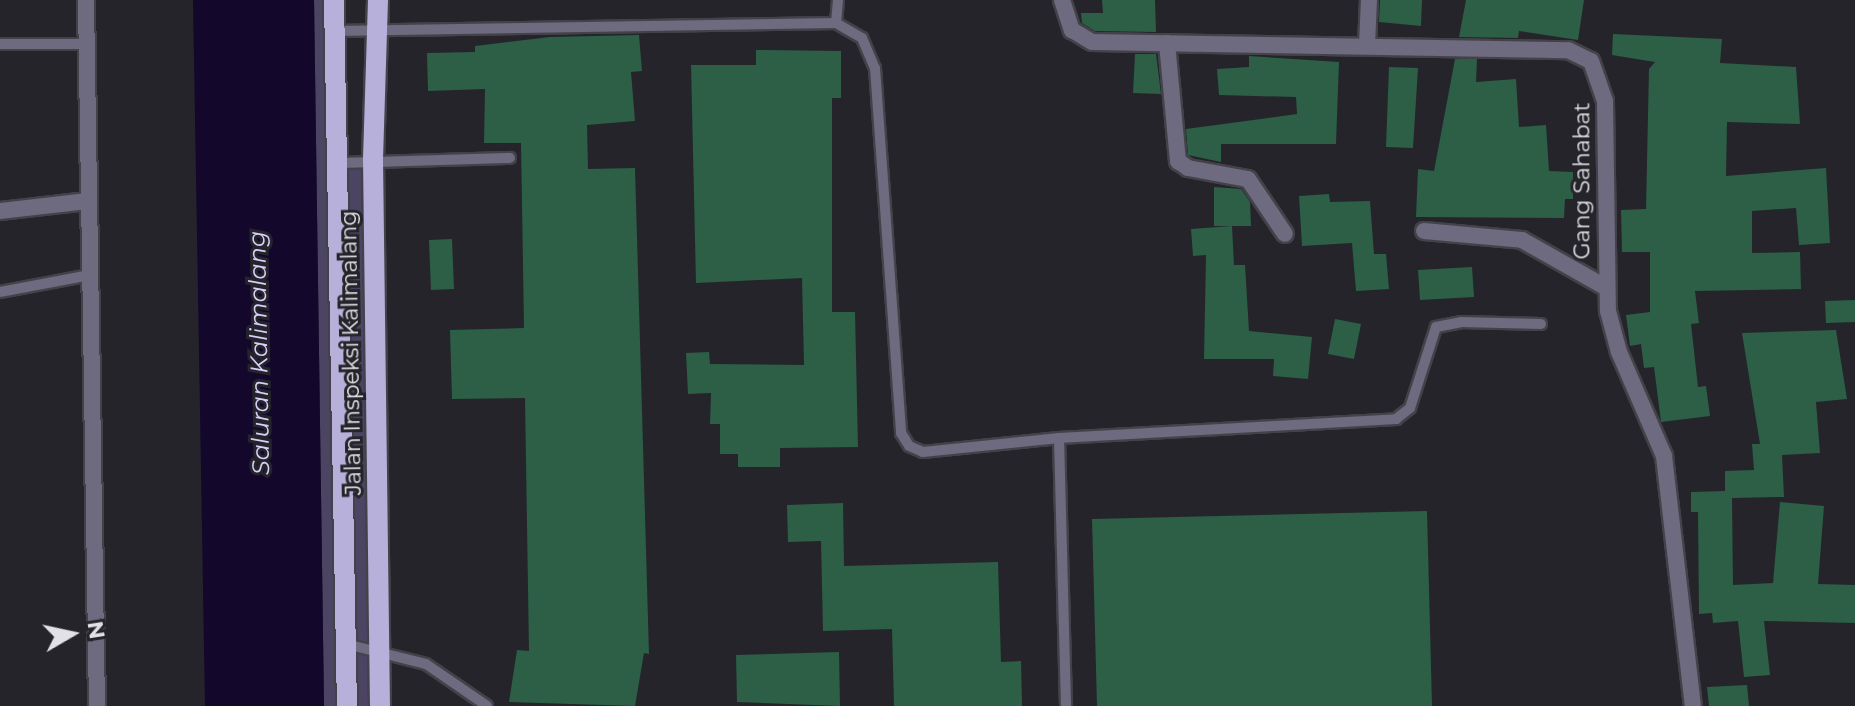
<!DOCTYPE html>
<style>
body{margin:0}
#map{position:relative;width:1855px;height:706px;overflow:hidden;background:#25242b;font-family:Montserrat,sans-serif}
div>[style]{position:absolute}
.green>*{inset:0;background:#4b4463}
.water>*{inset:0;background:#13072c}
.building>*{inset:0;background:#2c5f45}
.roads{filter:drop-shadow(2px 0 #434249) drop-shadow(-2px 0 #434249) drop-shadow(0 2px #434249) drop-shadow(0 -2px #434249)}
.lane>*{height:10px;margin:-5px;padding:0 5px;transform-origin:5px;border-radius:5px;background:#6e6a7f}
.street>*{height:16px;margin:-8px;padding:0 8px;transform-origin:8px;border-radius:8px;background:#6e6a7f}
.primary>*{height:20px;margin:-10px;padding:0 10px;transform-origin:10px;border-radius:10px;background:#b7b0da}
span{translate:-50% -50%;white-space:nowrap;text-align:center;line-height:1.15;-webkit-text-stroke:6px #25242b;paint-order:stroke}
.street-label{font-size:22px;color:#e2e1e6}
.water-label{font-size:24px;color:#d7d0fc;font-style:italic}
.north{position:absolute;left:32px;top:594px;width:80px;height:80px;-webkit-text-stroke:6px #25242b;paint-order:stroke;rotate:81deg;font-size:22px;font-weight:700;line-height:32px;text-align:center;color:#e2e1e6}
.north::after{content:'';display:block;margin:auto;width:28px;height:36px;background:#e2e1e6;clip-path:polygon(50% 0,100% 100%,50% 72%,0 100%)}
</style>
<div id="map">
<div class="green">
<div style="clip-path:polygon(314px 0,334px 0,338px 162px,373px 159px,380px 706px,324px 706px)"></div>
</div>
<div class="water">
<div style="clip-path:polygon(193px 0,314px 0,324px 706px,205px 706px)"></div>
</div>
<div class="building">
<div style="clip-path:polygon(1102px 0,1155px 0,1156px 32px,1095px 31px,1082px 23px,1081px 13px,1103px 13px)"></div>
<div style="clip-path:polygon(1380px 0,1422px 0,1421px 26px,1379px 22px)"></div>
<div style="clip-path:polygon(1466px 0,1584px 0,1578px 40px,1519px 31px,1518px 38px,1459px 37px)"></div>
<div style="clip-path:polygon(1613px 34px,1722px 39px,1720px 63px,1796px 67px,1800px 124px,1727px 122px,1726px 176px,1826px 168px,1830px 243px,1799px 245px,1796px 208px,1752px 211px,1752px 253px,1800px 252px,1801px 289px,1695px 291px,1699px 323px,1691px 324px,1698px 387px,1706px 386px,1710px 416px,1661px 422px,1654px 367px,1644px 368px,1641px 344px,1630px 346px,1626px 315px,1650px 312px,1650px 252px,1622px 252px,1621px 210px,1646px 209px,1649px 69px,1655px 62px,1612px 55px)"></div>
<div style="clip-path:polygon(639px 35px,642px 71px,631px 72px,635px 121px,587px 125px,588px 169px,635px 168px,649px 654px,644px 653px,635px 706px,509px 702px,517px 650px,529px 651px,525px 398px,452px 399px,450px 330px,524px 328px,521px 143px,484px 143px,485px 89px,428px 91px,427px 53px,475px 52px,475px 46px,550px 37px)"></div>
<div style="clip-path:polygon(756px 50px,841px 51px,841px 98px,832px 98px,832px 312px,855px 312px,858px 447px,780px 448px,780px 467px,738px 467px,738px 454px,720px 454px,720px 424px,710px 424px,711px 393px,688px 394px,686px 353px,709px 352px,710px 364px,804px 365px,802px 278px,696px 283px,691px 65px,756px 65px)"></div>
<div style="clip-path:polygon(1135px 54px,1156px 54px,1161px 94px,1133px 93px)"></div>
<div style="clip-path:polygon(1249px 56px,1339px 62px,1336px 144px,1221px 144px,1221px 162px,1188px 155px,1186px 129px,1297px 114px,1296px 97px,1219px 95px,1217px 69px,1249px 67px)"></div>
<div style="clip-path:polygon(1455px 59px,1477px 59px,1476px 82px,1516px 79px,1519px 127px,1546px 125px,1549px 171px,1573px 172px,1573px 199px,1565px 199px,1564px 218px,1416px 217px,1418px 169px,1434px 171px)"></div>
<div style="clip-path:polygon(1389px 67px,1418px 68px,1413px 148px,1386px 147px)"></div>
<div style="clip-path:polygon(1214px 187px,1241px 189px,1250px 202px,1251px 226px,1214px 226px)"></div>
<div style="clip-path:polygon(1329px 194px,1330px 202px,1370px 201px,1374px 254px,1386px 254px,1389px 289px,1356px 291px,1352px 243px,1302px 246px,1299px 196px)"></div>
<div style="clip-path:polygon(1232px 226px,1234px 265px,1245px 265px,1249px 331px,1312px 337px,1308px 379px,1273px 376px,1274px 359px,1204px 359px,1206px 255px,1193px 256px,1191px 229px)"></div>
<div style="clip-path:polygon(452px 239px,454px 289px,431px 290px,429px 240px)"></div>
<div style="clip-path:polygon(1472px 267px,1474px 297px,1420px 300px,1418px 270px)"></div>
<div style="clip-path:polygon(1855px 300px,1855px 322px,1826px 323px,1825px 301px)"></div>
<div style="clip-path:polygon(1335px 319px,1361px 324px,1354px 359px,1328px 354px)"></div>
<div style="clip-path:polygon(1836px 330px,1847px 399px,1816px 402px,1820px 453px,1782px 455px,1784px 497px,1732px 498px,1733px 585px,1773px 583px,1780px 502px,1824px 506px,1818px 584px,1855px 585px,1855px 623px,1764px 621px,1770px 675px,1744px 677px,1738px 621px,1713px 623px,1712px 613px,1699px 614px,1698px 512px,1691px 512px,1691px 492px,1725px 491px,1725px 471px,1754px 470px,1752px 444px,1760px 444px,1742px 333px)"></div>
<div style="clip-path:polygon(843px 503px,844px 566px,998px 562px,1001px 662px,1021px 661px,1022px 706px,894px 706px,892px 629px,823px 631px,821px 541px,788px 542px,787px 505px)"></div>
<div style="clip-path:polygon(1427px 511px,1432px 706px,1097px 706px,1092px 519px)"></div>
<div style="clip-path:polygon(839px 652px,840px 706px,737px 702px,736px 655px)"></div>
<div style="clip-path:polygon(1747px 685px,1749px 706px,1709px 706px,1707px 687px)"></div>
</div>
<div class="roads">
<div class="lane">
<div style="left:836px;top:23px;width:23px;rotate:-85deg"></div>
<div style="left:334px;top:31px;width:502px;rotate:-0.91deg"></div>
<div style="left:836px;top:23px;width:30px;rotate:30deg"></div>
<div style="left:862px;top:38px;width:33px;rotate:67deg"></div>
<div style="left:875px;top:68px;width:366px;rotate:85.9deg"></div>
<div style="left:901px;top:433px;width:15px;rotate:58deg"></div>
<div style="left:909px;top:446px;width:15px;rotate:23deg"></div>
<div style="left:923px;top:452px;width:137px;rotate:-5.9deg"></div>
<div style="left:1059px;top:438px;width:338px;rotate:-3.2deg"></div>
<div style="left:1396px;top:419px;width:18px;rotate:-38deg"></div>
<div style="left:1410px;top:408px;width:85px;rotate:-72.2deg"></div>
<div style="left:1436px;top:327px;width:25px;rotate:-11deg"></div>
<div style="left:1461px;top:322px;width:80px;rotate:1.4deg"></div>
<div style="left:0;top:44px;width:87px"></div>
<div style="left:338px;top:163px;width:172px;rotate:-1.7deg"></div>
<div style="left:0;top:292px;width:92px;rotate:-10.7deg"></div>
<div style="left:1059px;top:438px;width:268px;rotate:88.5deg"></div>
<div style="left:346px;top:644px;width:82px;rotate:14deg"></div>
<div style="left:426px;top:664px;width:74px;rotate:34.5deg"></div>
</div>
<div class="street">
<div style="left:86px;top:0;width:706px;rotate:89.11deg"></div>
<div style="left:1062px;top:0;width:32px;rotate:72deg"></div>
<div style="left:1072px;top:30px;width:23px;rotate:31deg"></div>
<div style="left:1092px;top:42px;width:476px;rotate:1deg"></div>
<div style="left:1568px;top:50px;width:25px;rotate:26deg"></div>
<div style="left:1591px;top:61px;width:42px;rotate:70.7deg"></div>
<div style="left:1605px;top:101px;width:210px;rotate:89.2deg"></div>
<div style="left:1608px;top:311px;width:42px;rotate:75deg"></div>
<div style="left:1619px;top:352px;width:113px;rotate:66.6deg"></div>
<div style="left:1664px;top:456px;width:252px;rotate:83.4deg"></div>
<div style="left:1167px;top:43px;width:119px;rotate:84.7deg"></div>
<div style="left:1178px;top:161px;width:12px;rotate:35deg"></div>
<div style="left:1188px;top:168px;width:61px;rotate:10.4deg"></div>
<div style="left:1248px;top:179px;width:66px;rotate:56.1deg"></div>
<div style="left:1367px;top:45px;width:45px;rotate:-87.5deg"></div>
<div style="left:0;top:211px;width:89px;rotate:-6.5deg"></div>
<div style="left:1424px;top:231px;width:98px;rotate:5.2deg"></div>
<div style="left:1522px;top:240px;width:95px;rotate:29.5deg"></div>
</div>
<div class="primary">
<div style="left:334px;top:0;width:706px;rotate:88.95deg"></div>
<div style="left:378px;top:0;width:159px;rotate:91.8deg"></div>
<div style="left:373px;top:159px;width:547px;rotate:89.27deg"></div>
</div>
</div>
<div class="street-label">
<span style="left:1582px;top:181px;rotate:-90deg">Gang Sahabat</span>
<span style="left:351px;top:353px;rotate:-91deg">Jalan Inspeksi Kalimalang</span>
</div>
<div class="water-label">
<span style="left:259px;top:353px;rotate:-91deg">Saluran Kalimalang</span>
</div>
<div class="north">N</div>
</div>
